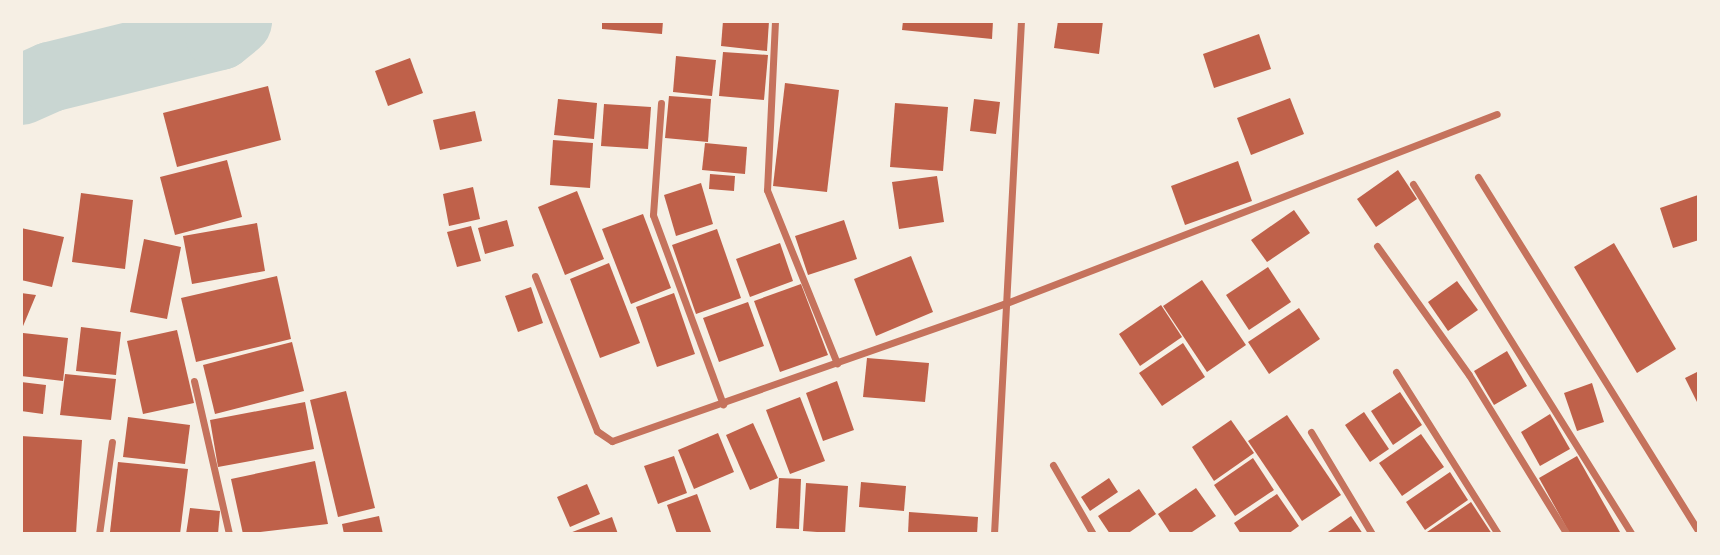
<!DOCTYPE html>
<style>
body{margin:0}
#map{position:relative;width:1720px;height:555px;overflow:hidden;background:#f6efe4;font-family:Rubik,sans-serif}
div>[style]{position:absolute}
.river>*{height:70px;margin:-35px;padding:0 35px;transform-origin:35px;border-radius:35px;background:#c9d6d2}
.building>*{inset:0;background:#bf614a}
.minor>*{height:7px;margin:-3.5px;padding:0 3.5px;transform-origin:3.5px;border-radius:3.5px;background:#c5725c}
span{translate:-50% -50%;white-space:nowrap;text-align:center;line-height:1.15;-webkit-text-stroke:6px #f6efe4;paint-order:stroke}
.frame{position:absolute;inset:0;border:23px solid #f6efe4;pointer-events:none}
</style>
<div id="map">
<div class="river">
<div style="left:21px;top:90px;width:32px;rotate:-24deg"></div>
<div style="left:50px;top:77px;width:175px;rotate:-13.9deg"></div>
<div style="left:220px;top:35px;width:22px;rotate:-39deg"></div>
</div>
<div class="building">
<div style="clip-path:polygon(602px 21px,663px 21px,662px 34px,602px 29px)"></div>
<div style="clip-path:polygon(723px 21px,769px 21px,767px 51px,721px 46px)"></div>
<div style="clip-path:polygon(903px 21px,993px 21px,992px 39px,902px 30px)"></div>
<div style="clip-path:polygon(1058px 21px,1103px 21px,1099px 54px,1054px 48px)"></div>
<div style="clip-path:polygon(1259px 34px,1271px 69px,1214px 88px,1203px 54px)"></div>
<div style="clip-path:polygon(723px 52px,768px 55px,764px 100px,719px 96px)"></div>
<div style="clip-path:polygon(676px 56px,716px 60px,712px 96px,673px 92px)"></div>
<div style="clip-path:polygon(410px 58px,423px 93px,388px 106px,375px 71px)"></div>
<div style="clip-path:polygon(785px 83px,839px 90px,827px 192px,773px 186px)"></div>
<div style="clip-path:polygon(268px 86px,281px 140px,177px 167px,163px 113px)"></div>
<div style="clip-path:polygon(669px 96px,711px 99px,708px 142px,665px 138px)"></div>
<div style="clip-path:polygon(1290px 98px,1304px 134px,1251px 155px,1237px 118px)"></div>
<div style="clip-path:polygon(558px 99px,597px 103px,594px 139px,554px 135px)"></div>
<div style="clip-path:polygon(974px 99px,1000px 102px,996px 134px,970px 131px)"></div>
<div style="clip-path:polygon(895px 103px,948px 107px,943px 171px,890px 167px)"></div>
<div style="clip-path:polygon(604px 104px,651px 107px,648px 149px,601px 146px)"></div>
<div style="clip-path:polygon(475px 111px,482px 141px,440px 150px,433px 120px)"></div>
<div style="clip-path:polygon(553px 140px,593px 143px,590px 188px,550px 185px)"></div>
<div style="clip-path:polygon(705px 143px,747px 147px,745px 174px,702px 170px)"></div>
<div style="clip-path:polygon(227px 160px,242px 217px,175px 235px,160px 177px)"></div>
<div style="clip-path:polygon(1238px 161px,1252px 201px,1185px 225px,1171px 186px)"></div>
<div style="clip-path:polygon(1398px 170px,1417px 199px,1376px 227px,1357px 199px)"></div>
<div style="clip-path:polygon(710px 174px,735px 176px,734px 191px,709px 189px)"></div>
<div style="clip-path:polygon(937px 176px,944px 222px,899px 229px,892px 182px)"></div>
<div style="clip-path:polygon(701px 183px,713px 224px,676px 236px,664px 195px)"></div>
<div style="clip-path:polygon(473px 187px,480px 219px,449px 226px,443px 194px)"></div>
<div style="clip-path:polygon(577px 191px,604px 259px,565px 275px,538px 207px)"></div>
<div style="clip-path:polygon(81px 193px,133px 200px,125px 269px,72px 262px)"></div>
<div style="clip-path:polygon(1698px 195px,1699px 240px,1673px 248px,1660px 208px)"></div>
<div style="clip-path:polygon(1294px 210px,1310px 233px,1267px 262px,1251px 240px)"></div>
<div style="clip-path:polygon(643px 214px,671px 288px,631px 304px,602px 229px)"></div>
<div style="clip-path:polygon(507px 220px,514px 246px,485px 254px,478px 228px)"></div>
<div style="clip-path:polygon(844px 220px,857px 259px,808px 275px,795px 236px)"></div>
<div style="clip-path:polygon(257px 223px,265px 271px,192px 284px,183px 236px)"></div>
<div style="clip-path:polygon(471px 226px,481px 261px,457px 267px,447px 232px)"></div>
<div style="clip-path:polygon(21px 228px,64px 237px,52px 287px,21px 280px)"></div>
<div style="clip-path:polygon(717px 229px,741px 298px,696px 314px,672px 245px)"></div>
<div style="clip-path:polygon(144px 239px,181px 247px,167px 319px,130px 312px)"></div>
<div style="clip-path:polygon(780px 243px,793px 281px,750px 297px,736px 259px)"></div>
<div style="clip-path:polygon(1614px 243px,1676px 349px,1637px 373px,1574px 267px)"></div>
<div style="clip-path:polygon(911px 256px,933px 312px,876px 336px,854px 279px)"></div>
<div style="clip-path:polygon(609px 263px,640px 343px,600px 358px,570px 279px)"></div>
<div style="clip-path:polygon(1268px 267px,1291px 302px,1249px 330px,1226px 295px)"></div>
<div style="clip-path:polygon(277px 276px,291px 339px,196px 362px,181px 298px)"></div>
<div style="clip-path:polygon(1202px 280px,1246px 345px,1207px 372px,1163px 306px)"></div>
<div style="clip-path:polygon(1457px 281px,1478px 310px,1448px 331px,1428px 302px)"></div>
<div style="clip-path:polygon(801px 284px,828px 355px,780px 372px,754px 301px)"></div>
<div style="clip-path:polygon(531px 287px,543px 323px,518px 332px,505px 296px)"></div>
<div style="clip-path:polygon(21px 293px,36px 295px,21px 331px)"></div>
<div style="clip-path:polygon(674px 293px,695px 354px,657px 367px,636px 307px)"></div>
<div style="clip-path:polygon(748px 302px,764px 346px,719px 362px,703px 318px)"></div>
<div style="clip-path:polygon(1161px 305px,1182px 337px,1140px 366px,1119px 334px)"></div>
<div style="clip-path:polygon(1299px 308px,1320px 339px,1269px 374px,1248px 342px)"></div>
<div style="clip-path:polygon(81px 327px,121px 332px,116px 375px,76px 371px)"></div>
<div style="clip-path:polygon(177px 330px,194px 403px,143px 414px,127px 341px)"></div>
<div style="clip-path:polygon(23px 333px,68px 338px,63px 381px,21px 376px)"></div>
<div style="clip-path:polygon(292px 342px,304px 391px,215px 414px,203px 365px)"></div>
<div style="clip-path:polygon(1183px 343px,1205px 377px,1162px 406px,1139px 373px)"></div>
<div style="clip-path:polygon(1507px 351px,1527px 386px,1494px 405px,1474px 371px)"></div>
<div style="clip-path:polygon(867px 358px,929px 363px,925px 402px,863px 397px)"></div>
<div style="clip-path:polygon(1699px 371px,1699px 406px,1685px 378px)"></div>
<div style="clip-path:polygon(65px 374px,116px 379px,111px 420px,60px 415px)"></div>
<div style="clip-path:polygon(837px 381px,854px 430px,823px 441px,806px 393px)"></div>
<div style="clip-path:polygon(21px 382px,46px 385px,43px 414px,21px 411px)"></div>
<div style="clip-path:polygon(1592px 383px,1604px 422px,1577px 431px,1564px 393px)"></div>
<div style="clip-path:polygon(346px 391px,375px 508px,338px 517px,310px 400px)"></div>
<div style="clip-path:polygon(1400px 392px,1422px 425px,1393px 445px,1371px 411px)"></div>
<div style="clip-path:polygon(800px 397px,825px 461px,790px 474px,766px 410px)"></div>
<div style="clip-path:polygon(305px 402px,314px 449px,218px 467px,210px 420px)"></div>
<div style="clip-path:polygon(1364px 412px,1389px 449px,1370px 462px,1345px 425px)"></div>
<div style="clip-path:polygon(1550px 414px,1570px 449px,1540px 466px,1521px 432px)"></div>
<div style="clip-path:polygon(1287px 415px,1341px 495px,1302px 521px,1248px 441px)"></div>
<div style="clip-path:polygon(128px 417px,190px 425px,185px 464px,123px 457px)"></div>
<div style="clip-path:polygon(1231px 420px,1254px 453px,1214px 481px,1192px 447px)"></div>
<div style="clip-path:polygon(753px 423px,778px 478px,750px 490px,726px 435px)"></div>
<div style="clip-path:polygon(718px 433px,734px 472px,694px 489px,678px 450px)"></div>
<div style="clip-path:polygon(1421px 434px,1444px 467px,1402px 496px,1379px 463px)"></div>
<div style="clip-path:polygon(21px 436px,82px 440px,76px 534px,21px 534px)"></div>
<div style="clip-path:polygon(674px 456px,687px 493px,658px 504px,644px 466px)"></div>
<div style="clip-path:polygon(1577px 456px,1620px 532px,1616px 534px,1570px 534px,1539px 478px)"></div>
<div style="clip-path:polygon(1253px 458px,1274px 490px,1235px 516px,1214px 485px)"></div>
<div style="clip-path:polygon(315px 461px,328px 524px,243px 534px,231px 479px)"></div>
<div style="clip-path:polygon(118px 462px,188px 469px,180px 534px,110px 532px)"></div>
<div style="clip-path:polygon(1450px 472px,1468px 500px,1425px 530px,1406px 502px)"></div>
<div style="clip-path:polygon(779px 478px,801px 479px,799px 529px,776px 528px)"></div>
<div style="clip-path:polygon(1109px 478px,1118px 492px,1090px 511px,1081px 497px)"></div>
<div style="clip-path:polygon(861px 482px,906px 486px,904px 511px,859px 507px)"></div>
<div style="clip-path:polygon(806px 483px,848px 486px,845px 534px,803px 531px)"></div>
<div style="clip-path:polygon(587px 484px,600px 514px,570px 527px,557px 497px)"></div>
<div style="clip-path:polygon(1196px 488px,1216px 516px,1189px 534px,1171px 534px,1158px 514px)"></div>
<div style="clip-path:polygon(1139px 489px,1156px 514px,1127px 534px,1110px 534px,1098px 516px)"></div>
<div style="clip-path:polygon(697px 494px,711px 532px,677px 534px,667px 505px)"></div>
<div style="clip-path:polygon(1277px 494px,1299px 526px,1288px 534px,1241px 534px,1234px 523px)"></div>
<div style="clip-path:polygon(1471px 502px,1492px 534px,1424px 534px)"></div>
<div style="clip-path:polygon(190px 508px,220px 511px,218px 534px,186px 534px)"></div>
<div style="clip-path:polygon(909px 512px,978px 517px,977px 534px,908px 534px)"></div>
<div style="clip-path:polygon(379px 516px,383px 534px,344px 534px,342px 524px)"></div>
<div style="clip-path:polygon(1351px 516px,1363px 534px,1325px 534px)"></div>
<div style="clip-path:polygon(612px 517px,618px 534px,567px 534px)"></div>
</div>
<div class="minor">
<div style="left:775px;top:21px;width:169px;rotate:92.7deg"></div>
<div style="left:767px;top:190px;width:187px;rotate:68deg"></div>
<div style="left:661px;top:103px;width:112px;rotate:94.1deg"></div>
<div style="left:653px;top:215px;width:202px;rotate:69.7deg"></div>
<div style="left:1478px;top:177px;width:418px;rotate:58.1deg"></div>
<div style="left:1413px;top:184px;width:413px;rotate:58deg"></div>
<div style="left:1377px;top:246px;width:158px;rotate:54.5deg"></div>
<div style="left:1469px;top:375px;width:187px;rotate:58.4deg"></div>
<div style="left:535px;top:276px;width:167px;rotate:68.2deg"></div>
<div style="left:597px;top:431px;width:18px;rotate:34deg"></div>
<div style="left:612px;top:441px;width:415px;rotate:-19.3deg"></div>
<div style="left:1004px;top:304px;width:528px;rotate:-21.08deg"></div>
<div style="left:1396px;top:372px;width:191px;rotate:57.8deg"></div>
<div style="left:194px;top:381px;width:157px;rotate:77.1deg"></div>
<div style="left:1311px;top:432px;width:119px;rotate:59.1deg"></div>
<div style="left:1053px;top:465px;width:80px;rotate:59.9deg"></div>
<div style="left:99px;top:534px;width:93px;rotate:-82deg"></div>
<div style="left:994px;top:534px;width:514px;rotate:-86.99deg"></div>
</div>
<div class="frame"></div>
</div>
